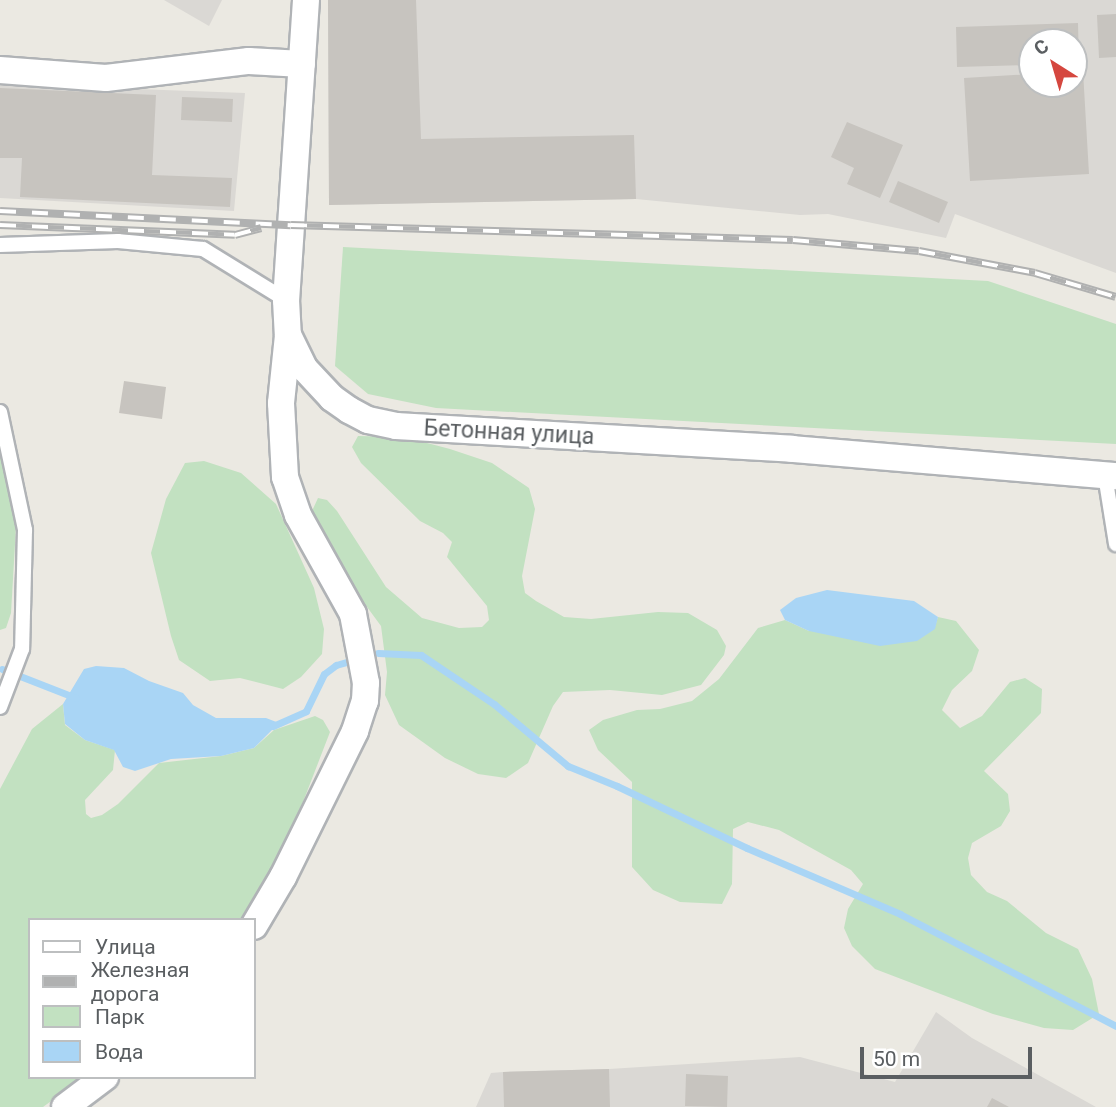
<!DOCTYPE html>
<meta charset="utf-8">
<style>
body{margin:0}
#map{position:relative;width:1116px;height:1107px;overflow:hidden;background:#ebe9e2;font-family:Roboto,sans-serif}
div>[style]{position:absolute}
.industrial>*{inset:0;background:#dad8d4}
.green>*{inset:0;background:#c2e1c1}
.water>*{inset:0;background:#a9d5f5}
.stream>*{height:7px;margin:-3.5px;padding:0 3.5px;transform-origin:3.5px;border-radius:3.5px;background:#a9d5f5}
.building>*{inset:0;background:#c7c4bf}
.roads{filter:drop-shadow(2px 0 #b0b3b6) drop-shadow(-2px 0 #b0b3b6) drop-shadow(0 2px #b0b3b6) drop-shadow(0 -2px #b0b3b6)}
.lane>*{height:14px;margin:-7px;padding:0 7px;transform-origin:7px;border-radius:7px;background:#fff}
.street>*{height:26px;margin:-13px;padding:0 13px;transform-origin:13px;border-radius:13px;background:#fff}
.rail>*{height:8px;margin-top:-4px;transform-origin:0;background:repeating-linear-gradient(90deg,#fff 0 16px,#b0b1b1 0 32px);box-sizing:border-box;border-block:2px solid #b0b1b1}
span{translate:-50% -50%;white-space:nowrap;text-align:center;line-height:1.15;-webkit-text-stroke:5px #fff;paint-order:stroke}
.street-label{font-size:23px;color:#5a5e61}
.legend{position:absolute;left:28px;top:918px;width:228px;height:161px;box-sizing:border-box;background:#fff;border:2px solid #bdbfc0;margin:0;padding:9px 12px;list-style:none;font-size:21px;color:#5a5e61}
.legend li{display:flex;align-items:center;gap:14px;height:35px}
.legend b{width:35px;border:2px solid #bdbfc0}
.north{position:absolute;left:1018px;top:28px;width:70px;height:70px;box-sizing:border-box;background:#fff;border:2px solid #bdbfc0;border-radius:50%;rotate:323deg;font-size:19px;font-weight:700;line-height:28px;text-align:center;color:#5a5e61}
.north::after{content:'';display:block;margin:auto;width:24px;height:32px;background:#d5473f;clip-path:polygon(50% 0,100% 100%,50% 72%,0 100%)}
.scale{position:absolute;left:860px;top:1047px;width:172px;height:32px;box-sizing:border-box;border:4px solid #5a5e61;border-top:0;padding-left:9px;font-size:21px;line-height:24px;white-space:nowrap;color:#5a5e61;-webkit-text-stroke:5px #fff;paint-order:stroke}
</style>
<div id="map">
<div class="industrial">
<div style="clip-path:polygon(164px 0,222px 0,209px 26px)"></div>
<div style="clip-path:polygon(evenodd,328px 0,1116px 0,1116px 273px,955px 214px,946px 238px,828px 214px,800px 215px,636px 199px,329px 205px,328px 0,1032px 42px,1074px 42px,1074px 84px,1032px 84px,1032px 42px)"></div>
<div style="clip-path:polygon(0 84px,245px 93px,234px 211px,0 198px)"></div>
<div style="clip-path:polygon(936px 1012px,972px 1038px,1096px 1107px,476px 1107px,491px 1073px,503px 1072px,609px 1069px,800px 1057px,895px 1082px)"></div>
</div>
<div class="green">
<div style="clip-path:polygon(343px 247px,988px 281px,1116px 324px,1116px 444px,436px 408px,368px 394px,335px 366px)"></div>
<div style="clip-path:polygon(358px 436px,404px 437px,450px 449px,492px 463px,529px 488px,535px 509px,522px 576px,525px 593px,536px 601px,564px 617px,591px 619px,658px 612px,688px 613px,717px 630px,726px 646px,724px 655px,701px 685px,662px 695px,610px 690px,563px 692px,553px 706px,528px 763px,506px 778px,478px 774px,445px 758px,399px 725px,385px 695px,387px 672px,381px 626px,359px 596px,312px 511px,318px 498px,327px 500px,337px 511px,386px 587px,422px 618px,459px 628px,482px 627px,489px 620px,487px 606px,447px 557px,452px 542px,443px 533px,420px 521px,361px 463px,352px 447px)"></div>
<div style="clip-path:polygon(0 444px,16px 527px,11px 613px,6px 628px,0 630px)"></div>
<div style="clip-path:polygon(204px 461px,241px 473px,276px 504px,314px 588px,324px 629px,322px 654px,301px 677px,283px 689px,240px 678px,210px 681px,179px 660px,171px 636px,151px 553px,166px 499px,185px 463px)"></div>
<div style="clip-path:polygon(938px 617px,956px 621px,979px 650px,972px 671px,952px 690px,942px 710px,960px 728px,982px 716px,1010px 682px,1025px 678px,1042px 689px,1041px 713px,984px 771px,1008px 794px,1010px 811px,1001px 826px,972px 843px,968px 858px,971px 875px,987px 892px,1007px 901px,1046px 933px,1078px 949px,1092px 979px,1099px 1014px,1073px 1030px,1044px 1028px,993px 1014px,875px 969px,852px 946px,844px 928px,848px 909px,863px 884px,851px 870px,779px 830px,748px 822px,733px 829px,732px 884px,722px 904px,680px 902px,653px 890px,632px 867px,632px 782px,598px 750px,589px 730px,603px 720px,637px 710px,660px 709px,692px 701px,719px 679px,758px 628px,785px 620px,809px 631px,934px 629px)"></div>
<div style="clip-path:polygon(63px 704px,65px 725px,85px 740px,115px 750px,113px 770px,85px 800px,86px 814px,91px 818px,102px 815px,118px 804px,159px 763px,221px 756px,254px 748px,274px 730px,315px 716px,323px 720px,330px 732px,303px 802px,254px 906px,244px 920px,30px 920px,30px 1077px,84px 1077px,43px 1107px,0 1107px,0 789px,32px 729px)"></div>
</div>
<div class="water">
<div style="clip-path:polygon(827px 590px,914px 601px,938px 617px,935px 629px,917px 641px,880px 646px,809px 631px,785px 620px,780px 610px,796px 598px)"></div>
<div style="clip-path:polygon(96px 666px,124px 668px,149px 681px,183px 693px,193px 705px,216px 718px,266px 718px,279px 723px,254px 748px,221px 756px,171px 759px,135px 771px,123px 767px,114px 750px,85px 740px,65px 724px,63px 704px,84px 669px)"></div>
</div>
<div class="stream">
<div style="left:378px;top:653px;width:43px;rotate:2.7deg"></div>
<div style="left:421px;top:655px;width:88px;rotate:33.9deg"></div>
<div style="left:494px;top:704px;width:97px;rotate:40deg"></div>
<div style="left:568px;top:766px;width:53px;rotate:22.2deg"></div>
<div style="left:617px;top:786px;width:144px;rotate:25.5deg"></div>
<div style="left:747px;top:848px;width:167px;rotate:23.3deg"></div>
<div style="left:900px;top:914px;width:243px;rotate:27.4deg"></div>
<div style="left:2px;top:669px;width:79px;rotate:21.4deg"></div>
<div style="left:273px;top:726px;width:36px;rotate:-24deg"></div>
<div style="left:306px;top:711px;width:41px;rotate:-64.1deg"></div>
<div style="left:324px;top:674px;width:15px;rotate:-37deg"></div>
<div style="left:336px;top:665px;width:15px;rotate:-16deg"></div>
</div>
<div class="building">
<div style="clip-path:polygon(328px 0,416px 0,421px 139px,634px 135px,636px 199px,329px 205px)"></div>
<div style="clip-path:polygon(1116px 14px,1116px 57px,1099px 58px,1097px 15px)"></div>
<div style="clip-path:polygon(1078px 23px,1079px 64px,1074px 64px,1074px 42px,1032px 42px,1032px 65px,957px 67px,956px 27px)"></div>
<div style="clip-path:polygon(1083px 71px,1089px 174px,970px 181px,964px 78px,1032px 74px,1032px 84px,1074px 84px,1074px 72px)"></div>
<div style="clip-path:polygon(0 88px,156px 95px,152px 175px,232px 178px,230px 207px,20px 197px,22px 158px,0 158px)"></div>
<div style="clip-path:polygon(182px 97px,233px 99px,232px 122px,181px 120px)"></div>
<div style="clip-path:polygon(847px 122px,903px 145px,880px 198px,847px 184px,854px 168px,831px 157px)"></div>
<div style="clip-path:polygon(898px 181px,948px 202px,939px 223px,889px 202px)"></div>
<div style="clip-path:polygon(124px 381px,166px 387px,162px 419px,119px 413px)"></div>
<div style="clip-path:polygon(609px 1069px,610px 1107px,504px 1107px,503px 1072px)"></div>
<div style="clip-path:polygon(686px 1074px,728px 1076px,727px 1107px,685px 1106px)"></div>
<div style="clip-path:polygon(992px 1098px,1009px 1107px,987px 1107px)"></div>
</div>
<div class="roads">
<div class="lane">
<div style="left:0;top:245px;width:118px;rotate:-1.9deg"></div>
<div style="left:118px;top:241px;width:85px;rotate:5.4deg"></div>
<div style="left:203px;top:249px;width:97px;rotate:31.6deg"></div>
<div style="left:0;top:412px;width:121px;rotate:78deg"></div>
<div style="left:25px;top:530px;width:119px;rotate:91.4deg"></div>
<div style="left:22px;top:649px;width:62px;rotate:110.8deg"></div>
<div style="left:1105px;top:475px;width:70px;rotate:80.9deg"></div>
</div>
<div class="street">
<div style="left:306px;top:0;width:301px;rotate:93.8deg"></div>
<div style="left:286px;top:300px;width:35px;rotate:87deg"></div>
<div style="left:288px;top:335px;width:37px;rotate:64deg"></div>
<div style="left:304px;top:368px;width:41px;rotate:47deg"></div>
<div style="left:332px;top:398px;width:21px;rotate:35deg"></div>
<div style="left:349px;top:410px;width:21px;rotate:28deg"></div>
<div style="left:368px;top:420px;width:29px;rotate:12deg"></div>
<div style="left:396px;top:426px;width:397px;rotate:3.3deg"></div>
<div style="left:792px;top:449px;width:325px;rotate:4.8deg"></div>
<div style="left:0;top:70px;width:106px;rotate:4.3deg"></div>
<div style="left:106px;top:78px;width:144px;rotate:-6.8deg"></div>
<div style="left:249px;top:61px;width:53px;rotate:3.2deg"></div>
<div style="left:254px;top:926px;width:57px;rotate:-59.4deg"></div>
<div style="left:283px;top:877px;width:163px;rotate:-63.7deg"></div>
<div style="left:355px;top:731px;width:32px;rotate:-72deg"></div>
<div style="left:365px;top:701px;width:18px;rotate:-87deg"></div>
<div style="left:366px;top:683px;width:70px;rotate:-100.7deg"></div>
<div style="left:353px;top:614px;width:113px;rotate:-119.1deg"></div>
<div style="left:298px;top:515px;width:40px;rotate:-108.9deg"></div>
<div style="left:285px;top:477px;width:74px;rotate:-93.1deg"></div>
<div style="left:281px;top:403px;width:68px;rotate:-84.1deg"></div>
<div style="left:65px;top:1107px;width:50px;rotate:-36.9deg"></div>
</div>
</div>
<div class="rail">
<div style="left:0;top:211px;width:291px;rotate:2.8deg"></div>
<div style="left:291px;top:225px;width:502px;rotate:1.71deg"></div>
<div style="left:793px;top:240px;width:126px;rotate:5deg"></div>
<div style="left:919px;top:251px;width:118px;rotate:10.7deg"></div>
<div style="left:1035px;top:273px;width:84px;rotate:16.5deg"></div>
<div style="left:0;top:225px;width:235px;rotate:2.4deg"></div>
<div style="left:235px;top:235px;width:27px;rotate:-15deg"></div>
</div>
<div class="street-label">
<span style="left:509px;top:433px;rotate:3deg">Бетонная улица</span>
</div>
<ul class="legend">
<li><b style="height:9px;background:#fff"></b>Улица</li>
<li><b style="height:9px;background:#b0b1b1"></b>Железная дорога</li>
<li><b style="height:19px;background:#c2e1c1"></b>Парк</li>
<li><b style="height:19px;background:#a9d5f5"></b>Вода</li>
</ul>
<div class="north">С</div>
<div class="scale">50 m</div>
</div>
